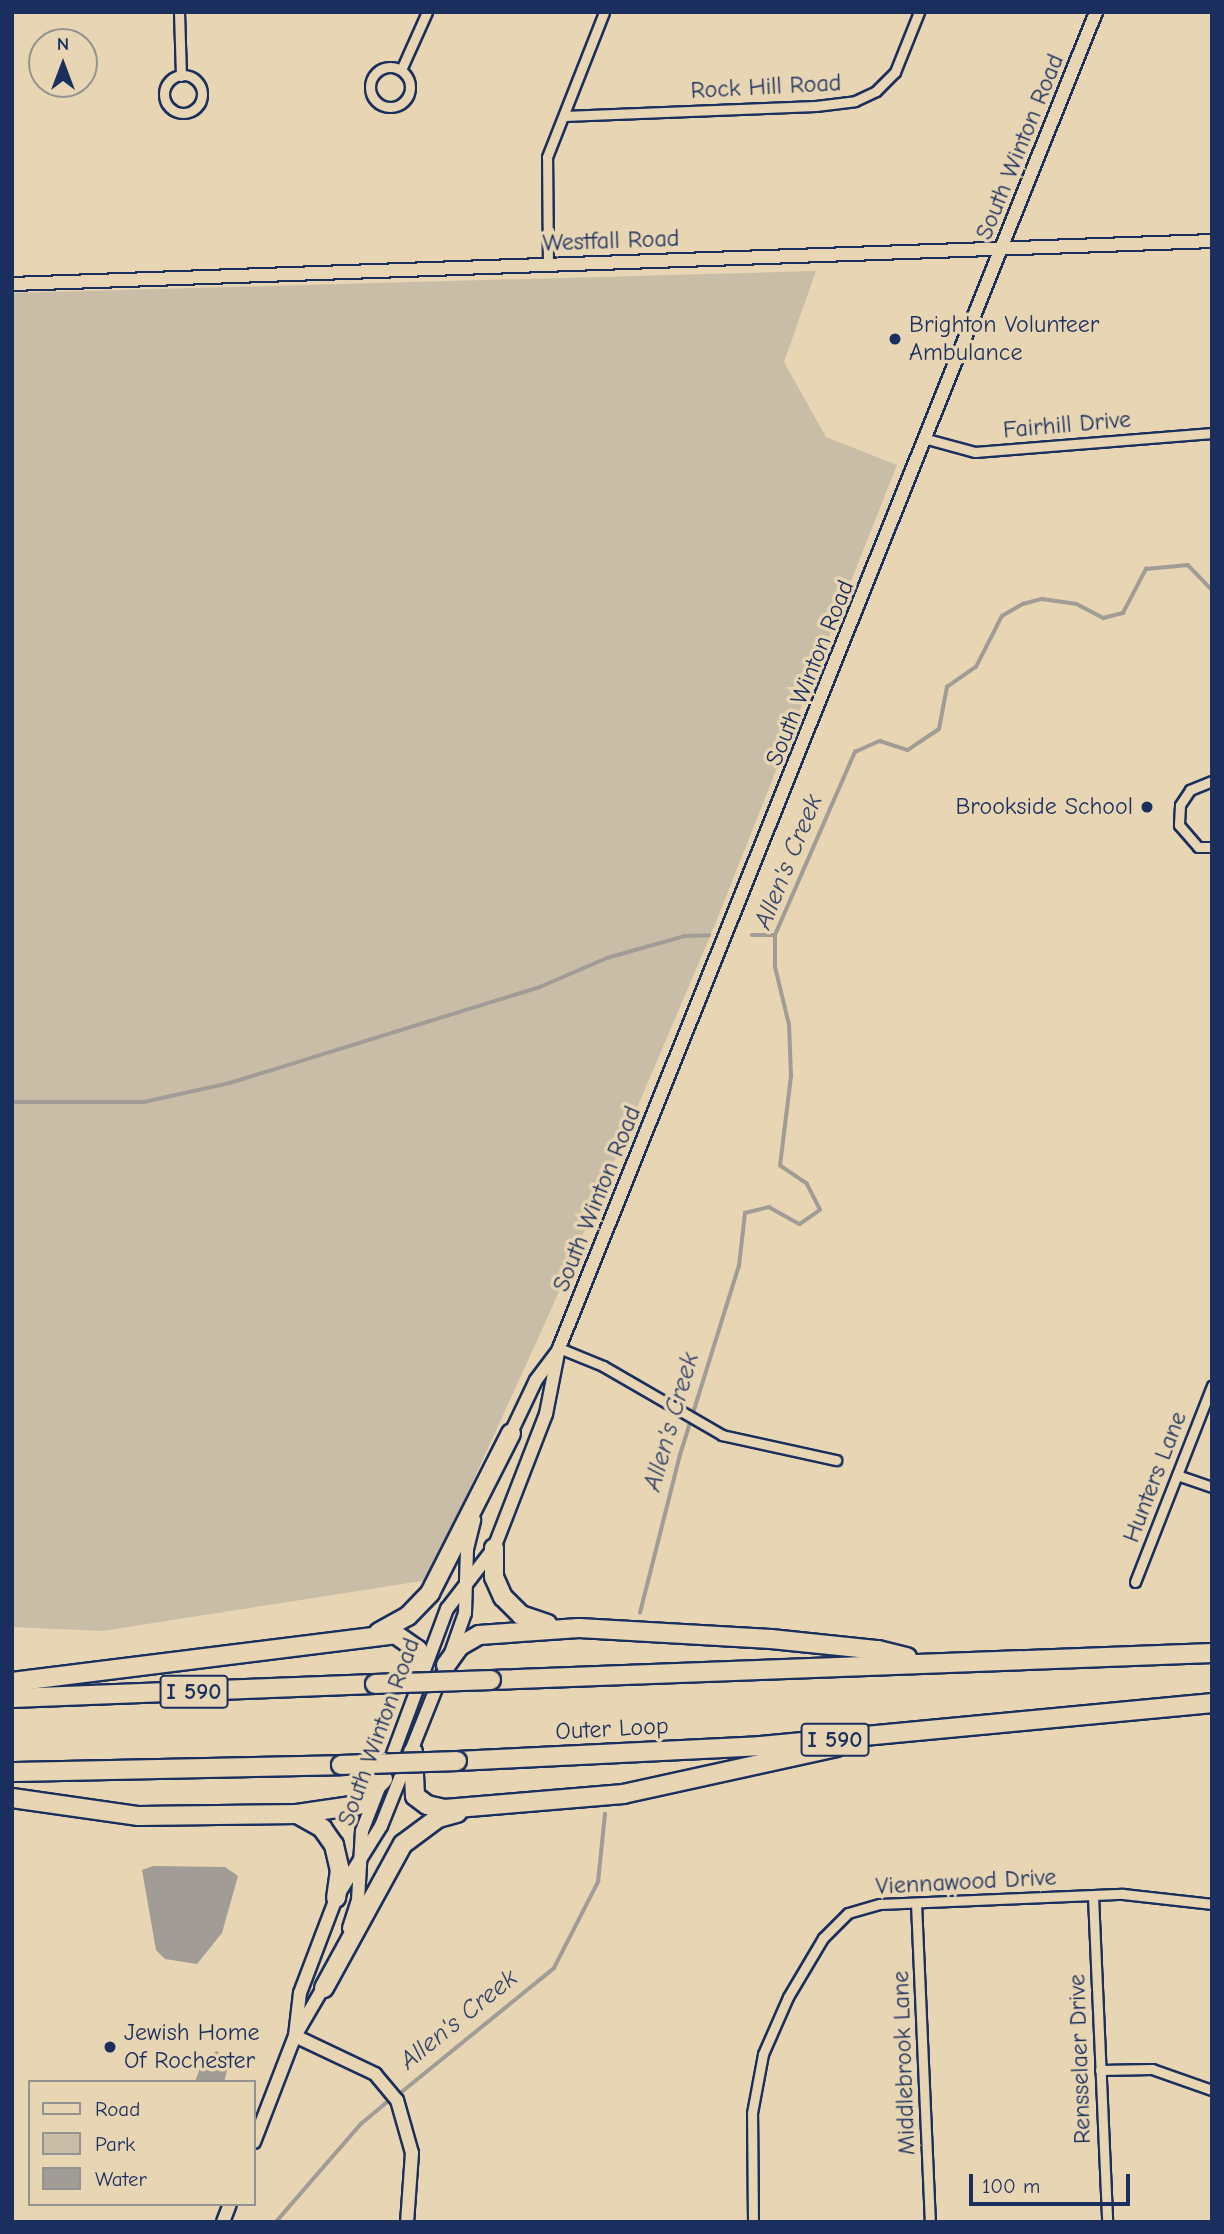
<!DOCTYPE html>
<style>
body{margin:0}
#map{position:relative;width:1224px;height:2234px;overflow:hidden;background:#e7d5b3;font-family:"Comic Neue",sans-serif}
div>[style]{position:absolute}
.green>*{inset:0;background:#cabda7}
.water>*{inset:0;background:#a19c96}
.stream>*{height:3.5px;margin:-1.75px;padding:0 1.75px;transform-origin:1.75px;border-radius:1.75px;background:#a19c96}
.roads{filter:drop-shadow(2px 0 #1b2f5e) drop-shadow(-2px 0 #1b2f5e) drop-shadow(0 2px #1b2f5e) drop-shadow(0 -2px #1b2f5e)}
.minor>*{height:9px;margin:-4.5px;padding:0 4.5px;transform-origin:4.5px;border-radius:4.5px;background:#e7d5b3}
.minor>.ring{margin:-4.5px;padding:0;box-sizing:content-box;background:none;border:9px solid #e7d5b3;border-radius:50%}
.tertiary>*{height:12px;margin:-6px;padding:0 6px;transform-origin:6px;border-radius:6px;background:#e7d5b3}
.secondary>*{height:12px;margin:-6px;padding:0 6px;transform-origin:6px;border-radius:6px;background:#e7d5b3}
.motorway>*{height:18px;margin:-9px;padding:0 9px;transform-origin:9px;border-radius:9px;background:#e7d5b3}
.bridges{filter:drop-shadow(2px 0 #1b2f5e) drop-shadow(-2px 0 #1b2f5e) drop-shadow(0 2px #1b2f5e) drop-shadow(0 -2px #1b2f5e)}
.motorway-bridge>*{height:18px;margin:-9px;padding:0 9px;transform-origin:9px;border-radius:9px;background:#e7d5b3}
.dots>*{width:19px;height:19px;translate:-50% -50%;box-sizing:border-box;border:4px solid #e7d5b3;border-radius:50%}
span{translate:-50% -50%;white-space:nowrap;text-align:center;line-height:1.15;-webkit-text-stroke:7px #e7d5b3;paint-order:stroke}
.shield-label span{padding:2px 5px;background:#e7d5b3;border:2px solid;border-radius:5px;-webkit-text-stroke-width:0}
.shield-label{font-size:23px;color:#1b2f5e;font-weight:700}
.street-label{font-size:24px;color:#1b2f5e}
.poi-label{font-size:24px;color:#1b2f5e}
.left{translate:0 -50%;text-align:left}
.right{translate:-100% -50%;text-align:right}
.water-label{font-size:26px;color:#364569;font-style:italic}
.frame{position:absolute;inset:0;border:14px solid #1b2f5e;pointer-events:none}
.legend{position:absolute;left:28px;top:2080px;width:228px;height:126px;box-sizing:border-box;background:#e7d5b3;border:2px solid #959391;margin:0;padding:9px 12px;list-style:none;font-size:21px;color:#1b2f5e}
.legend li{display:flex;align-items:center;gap:14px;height:35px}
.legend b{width:35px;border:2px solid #959391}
.north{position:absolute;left:28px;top:28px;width:70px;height:70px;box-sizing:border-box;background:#e7d5b3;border:2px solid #959391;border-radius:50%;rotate:0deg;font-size:19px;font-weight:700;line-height:28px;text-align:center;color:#1b2f5e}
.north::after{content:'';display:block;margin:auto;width:24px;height:32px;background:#1b2f5e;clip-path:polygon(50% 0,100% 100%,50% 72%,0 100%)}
.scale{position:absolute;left:969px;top:2174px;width:161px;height:32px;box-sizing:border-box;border:4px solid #1b2f5e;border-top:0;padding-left:9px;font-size:21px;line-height:24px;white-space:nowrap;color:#1b2f5e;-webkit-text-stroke:5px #e7d5b3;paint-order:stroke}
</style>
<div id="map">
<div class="green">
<div style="clip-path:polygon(816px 271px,784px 362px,826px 437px,897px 465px,714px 927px,550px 1312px,428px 1580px,102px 1631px,12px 1627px,12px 293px)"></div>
</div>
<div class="water">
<div style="clip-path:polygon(153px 1866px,225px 1867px,238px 1876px,222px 1933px,197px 1964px,165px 1959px,156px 1950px,142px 1870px)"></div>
<div style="clip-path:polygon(217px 2051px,229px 2063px,224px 2082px,195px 2082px,203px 2059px)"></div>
</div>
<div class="stream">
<div style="left:752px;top:935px;width:22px"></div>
<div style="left:12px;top:1102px;width:132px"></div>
<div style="left:144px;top:1102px;width:88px;rotate:-12.5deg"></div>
<div style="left:230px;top:1083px;width:325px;rotate:-17.2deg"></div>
<div style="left:540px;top:987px;width:73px;rotate:-23.4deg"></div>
<div style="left:607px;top:958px;width:81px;rotate:-15.8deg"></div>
<div style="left:685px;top:936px;width:24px;rotate:-2deg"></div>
<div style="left:640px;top:1613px;width:163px;rotate:-75.8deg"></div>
<div style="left:680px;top:1455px;width:198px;rotate:-72.7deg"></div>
<div style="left:739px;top:1266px;width:53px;rotate:-83.5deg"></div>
<div style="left:745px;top:1213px;width:25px;rotate:-14deg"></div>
<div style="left:769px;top:1207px;width:35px;rotate:29deg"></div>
<div style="left:800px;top:1224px;width:24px;rotate:-35deg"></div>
<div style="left:820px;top:1210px;width:29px;rotate:-117deg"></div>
<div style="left:807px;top:1184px;width:32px;rotate:-146deg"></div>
<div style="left:780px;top:1166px;width:91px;rotate:-83deg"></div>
<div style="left:791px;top:1076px;width:51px;rotate:-92.2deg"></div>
<div style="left:789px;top:1025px;width:60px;rotate:-103.6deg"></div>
<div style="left:775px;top:967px;width:32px;rotate:-90deg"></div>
<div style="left:775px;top:935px;width:200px;rotate:-66.4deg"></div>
<div style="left:855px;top:752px;width:27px;rotate:-24deg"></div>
<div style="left:880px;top:741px;width:29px;rotate:18deg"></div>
<div style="left:908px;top:750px;width:37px;rotate:-34deg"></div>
<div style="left:939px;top:729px;width:43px;rotate:-79.2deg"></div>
<div style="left:947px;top:687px;width:35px;rotate:-35deg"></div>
<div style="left:976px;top:667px;width:57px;rotate:-63deg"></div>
<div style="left:1002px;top:616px;width:24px;rotate:-30deg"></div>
<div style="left:1023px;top:604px;width:20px;rotate:-15deg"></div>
<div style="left:1042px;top:599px;width:35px;rotate:8deg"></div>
<div style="left:1077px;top:604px;width:30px;rotate:28deg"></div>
<div style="left:1103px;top:618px;width:21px;rotate:-14deg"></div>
<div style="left:1123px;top:613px;width:50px;rotate:-62.4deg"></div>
<div style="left:1146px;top:569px;width:42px;rotate:-5.4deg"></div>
<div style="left:1188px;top:565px;width:35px;rotate:46deg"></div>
<div style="left:398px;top:2095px;width:201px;rotate:-39.1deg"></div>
<div style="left:554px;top:1968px;width:97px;rotate:-62.9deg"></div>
<div style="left:598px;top:1882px;width:68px;rotate:-84.1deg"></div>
<div style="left:276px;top:2222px;width:130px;rotate:-49.1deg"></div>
<div style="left:361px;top:2124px;width:39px;rotate:-40deg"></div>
</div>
<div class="roads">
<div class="minor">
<div style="left:179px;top:12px;width:64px;rotate:88.2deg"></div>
<div class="ring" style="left:370px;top:67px;width:31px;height:31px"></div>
<div style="left:401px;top:70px;width:64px;rotate:-65.9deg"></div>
<div class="ring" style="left:164px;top:75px;width:29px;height:29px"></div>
<div style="left:564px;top:116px;width:252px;rotate:-2.3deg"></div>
<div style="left:816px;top:106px;width:39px;rotate:-7deg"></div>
<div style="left:855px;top:101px;width:23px;rotate:-25deg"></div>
<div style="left:876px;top:91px;width:27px;rotate:-45deg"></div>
<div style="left:895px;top:72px;width:65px;rotate:-68.2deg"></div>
<div style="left:548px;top:264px;width:107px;rotate:-90.5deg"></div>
<div style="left:547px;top:157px;width:156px;rotate:-68.5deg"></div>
<div style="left:927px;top:439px;width:50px;rotate:15.2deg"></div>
<div style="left:975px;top:452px;width:238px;rotate:-4.6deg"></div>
<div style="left:1212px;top:781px;width:24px;rotate:158deg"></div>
<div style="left:1190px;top:790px;width:18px;rotate:124deg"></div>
<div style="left:1180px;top:805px;width:20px;rotate:93deg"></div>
<div style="left:1179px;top:825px;width:29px;rotate:49deg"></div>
<div style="left:1198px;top:847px;width:14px"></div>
<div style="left:559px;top:1348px;width:48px;rotate:22.2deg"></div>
<div style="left:603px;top:1366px;width:138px;rotate:30.1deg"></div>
<div style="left:722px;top:1435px;width:117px;rotate:12.4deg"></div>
<div style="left:1177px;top:1475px;width:37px;rotate:19deg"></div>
<div style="left:1135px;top:1582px;width:211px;rotate:-68.6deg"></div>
<div style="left:1093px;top:1896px;width:326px;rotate:87.5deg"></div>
<div style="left:916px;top:1903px;width:319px;rotate:87.5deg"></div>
<div style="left:1100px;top:2070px;width:52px;rotate:-1.1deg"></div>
<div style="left:1152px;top:2069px;width:64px;rotate:19.3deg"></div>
<div style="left:753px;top:2222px;width:109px;rotate:-90.5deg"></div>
<div style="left:752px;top:2113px;width:60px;rotate:-79.4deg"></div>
<div style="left:763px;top:2054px;width:62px;rotate:-66.3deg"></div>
<div style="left:788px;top:1997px;width:69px;rotate:-59.3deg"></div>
<div style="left:823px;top:1938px;width:35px;rotate:-45deg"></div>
<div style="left:848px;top:1913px;width:33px;rotate:-16deg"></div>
<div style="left:880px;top:1904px;width:243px;rotate:-2.4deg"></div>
<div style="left:1123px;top:1894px;width:90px;rotate:6.4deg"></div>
</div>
<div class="tertiary">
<div style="left:12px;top:284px;width:1201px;rotate:-2.05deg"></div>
<div style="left:295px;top:2036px;width:89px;rotate:25.4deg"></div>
<div style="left:375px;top:2074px;width:34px;rotate:50deg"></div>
<div style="left:397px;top:2100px;width:55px;rotate:74.2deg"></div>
<div style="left:412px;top:2153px;width:69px;rotate:94.1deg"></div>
</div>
<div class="secondary">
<div style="left:508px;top:1439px;width:65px;rotate:-64.6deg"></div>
<div style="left:536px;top:1380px;width:39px;rotate:-53deg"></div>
<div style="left:451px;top:1653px;width:42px;rotate:-70.7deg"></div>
<div style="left:465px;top:1613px;width:64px;rotate:-88.2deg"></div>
<div style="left:467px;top:1549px;width:30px;rotate:-76deg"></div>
<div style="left:387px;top:1770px;width:172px;rotate:-69.6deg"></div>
<div style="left:447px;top:1609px;width:77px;rotate:-52.4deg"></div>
<div style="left:494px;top:1548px;width:144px;rotate:-68.8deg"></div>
<div style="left:546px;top:1414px;width:67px;rotate:-78.9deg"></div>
<div style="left:559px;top:1348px;width:1440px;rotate:-68.1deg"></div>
<div style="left:349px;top:1928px;width:29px;rotate:-72deg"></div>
<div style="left:358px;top:1900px;width:69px;rotate:-86.7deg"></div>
<div style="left:362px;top:1831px;width:44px;rotate:-68.7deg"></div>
<div style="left:295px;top:2036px;width:43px;rotate:-83.4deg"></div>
<div style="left:300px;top:1993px;width:102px;rotate:-69.2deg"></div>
<div style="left:336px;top:1898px;width:85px;rotate:-58deg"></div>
<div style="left:381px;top:1826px;width:162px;rotate:-68.2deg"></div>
<div style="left:254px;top:2142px;width:114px;rotate:-68.9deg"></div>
<div style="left:295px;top:2036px;width:61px;rotate:-59.7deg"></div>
<div style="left:223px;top:2222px;width:19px;rotate:-69deg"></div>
</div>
<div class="motorway">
<div style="left:494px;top:1548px;width:29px;rotate:90deg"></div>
<div style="left:494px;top:1577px;width:22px;rotate:66deg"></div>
<div style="left:503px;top:1597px;width:25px;rotate:45deg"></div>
<div style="left:521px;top:1615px;width:28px;rotate:19deg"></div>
<div style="left:379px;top:1632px;width:33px;rotate:-29deg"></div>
<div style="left:408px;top:1616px;width:32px;rotate:-46deg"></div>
<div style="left:430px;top:1593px;width:179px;rotate:-63.1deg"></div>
<div style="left:446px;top:1665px;width:24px;rotate:-54deg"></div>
<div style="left:460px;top:1646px;width:22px;rotate:-30deg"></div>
<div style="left:479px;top:1635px;width:100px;rotate:-4deg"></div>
<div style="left:579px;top:1628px;width:192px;rotate:3.3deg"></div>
<div style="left:771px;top:1639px;width:108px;rotate:5.9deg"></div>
<div style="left:878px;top:1650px;width:30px;rotate:14deg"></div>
<div style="left:491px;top:1680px;width:722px;rotate:-2.14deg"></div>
<div style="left:12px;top:1682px;width:386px;rotate:-7.1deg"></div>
<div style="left:395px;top:1634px;width:28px;rotate:35deg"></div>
<div style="left:418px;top:1650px;width:29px;rotate:84deg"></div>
<div style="left:12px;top:1698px;width:363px;rotate:-2.2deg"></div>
<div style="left:413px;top:1752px;width:44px;rotate:87.4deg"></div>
<div style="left:415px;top:1796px;width:15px;rotate:37deg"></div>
<div style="left:427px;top:1805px;width:18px;rotate:13deg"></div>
<div style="left:445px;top:1809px;width:179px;rotate:-4.8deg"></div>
<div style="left:623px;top:1794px;width:218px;rotate:-12.4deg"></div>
<div style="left:457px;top:1761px;width:302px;rotate:-2.8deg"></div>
<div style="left:759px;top:1746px;width:455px;rotate:-5.4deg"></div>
<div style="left:12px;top:1772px;width:329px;rotate:-1.2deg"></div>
<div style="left:12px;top:1798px;width:128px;rotate:8.1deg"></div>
<div style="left:139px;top:1816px;width:158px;rotate:-0.7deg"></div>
<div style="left:297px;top:1814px;width:62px;rotate:-8.4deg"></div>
<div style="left:358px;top:1805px;width:36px;rotate:-46deg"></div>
<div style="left:297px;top:1814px;width:29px;rotate:29deg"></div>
<div style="left:322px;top:1828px;width:21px;rotate:55deg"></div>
<div style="left:334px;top:1845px;width:26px;rotate:77deg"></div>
<div style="left:340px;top:1870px;width:28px;rotate:98deg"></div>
<div style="left:324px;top:1988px;width:164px;rotate:-61.3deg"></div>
<div style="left:403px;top:1844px;width:44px;rotate:-36.6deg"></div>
<div style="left:438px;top:1818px;width:20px;rotate:-15deg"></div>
</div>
</div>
<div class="bridges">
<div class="motorway-bridge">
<div style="left:375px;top:1684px;width:116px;rotate:-2deg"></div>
<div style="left:341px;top:1765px;width:116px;rotate:-2deg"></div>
</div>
</div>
<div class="dots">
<div style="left:895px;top:339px;background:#1b2f5e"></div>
<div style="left:1147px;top:807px;background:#1b2f5e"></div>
<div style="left:110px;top:2047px;background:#1b2f5e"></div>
</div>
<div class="shield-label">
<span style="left:194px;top:1692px">I 590</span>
<span style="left:835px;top:1740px">I 590</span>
</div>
<div class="street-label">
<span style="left:766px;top:87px;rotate:-3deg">Rock Hill Road</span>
<span style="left:1020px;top:147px;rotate:-68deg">South Winton Road</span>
<span style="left:611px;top:241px;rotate:-2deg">Westfall Road</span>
<span style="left:1067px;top:425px;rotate:-5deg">Fairhill Drive</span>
<span style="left:810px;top:673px;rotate:-68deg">South Winton Road</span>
<span style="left:597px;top:1199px;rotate:-68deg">South Winton Road</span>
<span style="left:1155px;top:1477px;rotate:-69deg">Hunters Lane</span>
<span style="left:612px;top:1729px;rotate:-3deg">Outer Loop</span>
<span style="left:379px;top:1732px;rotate:-70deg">South Winton Road</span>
<span style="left:966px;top:1882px;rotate:-3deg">Viennawood Drive</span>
<span style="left:1080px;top:2059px;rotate:-92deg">Rensselaer Drive</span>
<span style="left:904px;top:2063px;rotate:-92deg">Middlebrook Lane</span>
</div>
<div class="poi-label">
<span class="left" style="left:909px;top:339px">Brighton Volunteer<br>Ambulance</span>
<span class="right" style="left:1133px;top:807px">Brookside School</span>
<span class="left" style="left:124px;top:2047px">Jewish Home<br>Of Rochester</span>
</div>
<div class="water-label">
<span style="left:789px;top:862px;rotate:-68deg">Allen's Creek</span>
<span style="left:672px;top:1422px;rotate:-74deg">Allen's Creek</span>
<span style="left:459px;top:2020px;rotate:-39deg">Allen's Creek</span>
</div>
<div class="frame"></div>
<ul class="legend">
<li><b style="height:9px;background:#e7d5b3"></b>Road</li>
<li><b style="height:19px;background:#cabda7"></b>Park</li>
<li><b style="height:19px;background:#a19c96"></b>Water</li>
</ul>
<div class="north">N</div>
<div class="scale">100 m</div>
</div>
